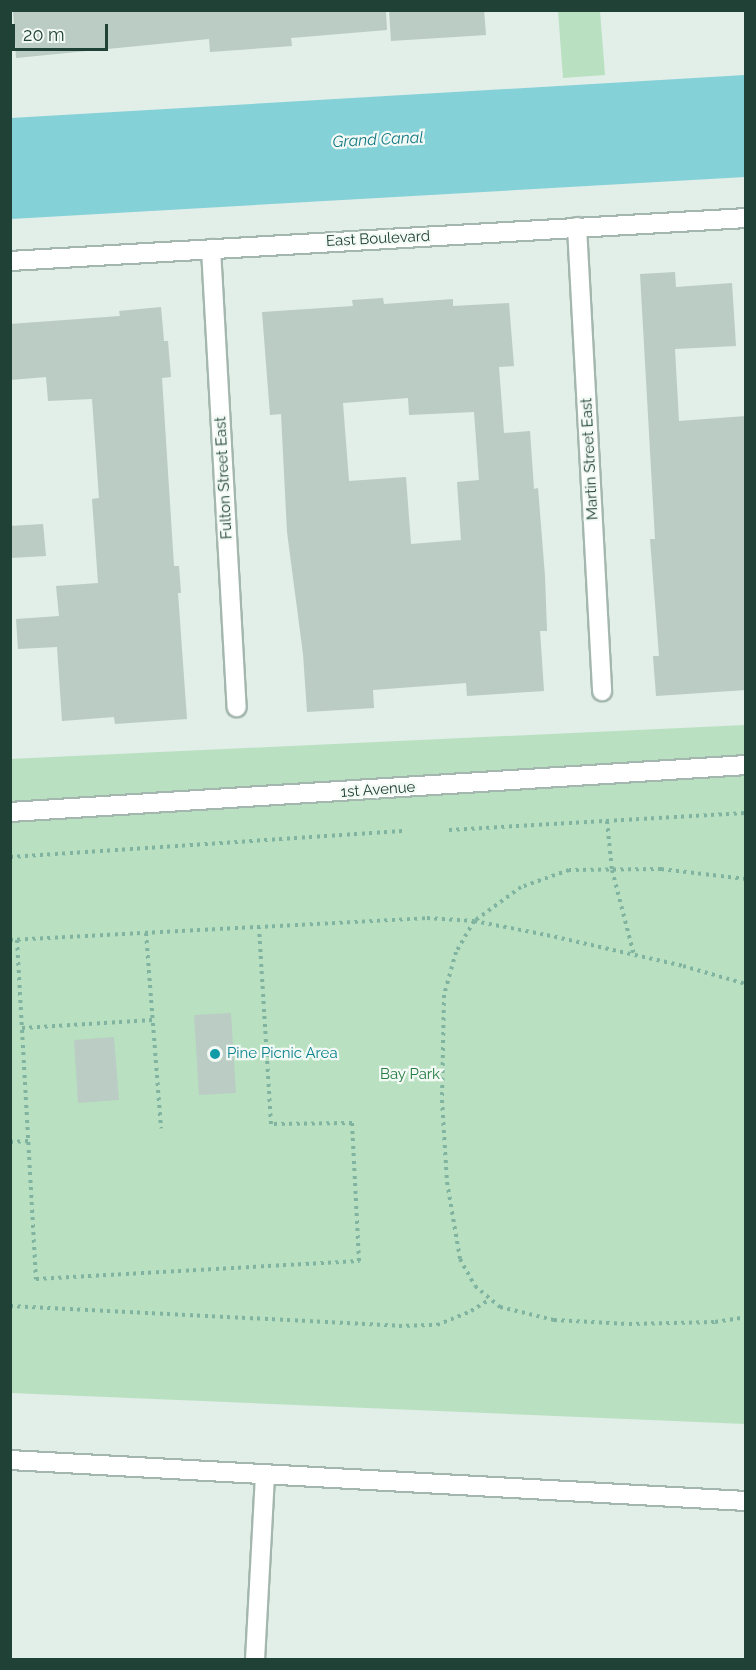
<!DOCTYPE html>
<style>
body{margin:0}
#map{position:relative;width:756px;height:1670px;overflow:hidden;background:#e2eee8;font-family:Raleway,sans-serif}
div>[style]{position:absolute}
.green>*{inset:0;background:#b9e1c1}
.water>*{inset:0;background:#85d1d8}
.building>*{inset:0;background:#baccc3}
.path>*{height:4px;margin-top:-2px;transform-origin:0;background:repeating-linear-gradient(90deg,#80b4a0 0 3px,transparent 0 7.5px)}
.roads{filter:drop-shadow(2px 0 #a4b7af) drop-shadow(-2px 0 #a4b7af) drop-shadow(0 2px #a4b7af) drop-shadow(0 -2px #a4b7af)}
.lane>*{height:18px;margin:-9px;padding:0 9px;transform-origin:9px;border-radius:9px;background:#fff}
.street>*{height:18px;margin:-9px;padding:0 9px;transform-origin:9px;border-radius:9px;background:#fff}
.dots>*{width:16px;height:16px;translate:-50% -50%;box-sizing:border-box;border:3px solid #f3faf6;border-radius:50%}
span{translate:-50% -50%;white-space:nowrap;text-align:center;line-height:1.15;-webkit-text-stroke:4.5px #f3faf6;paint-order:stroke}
.street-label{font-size:15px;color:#204135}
.culture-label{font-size:15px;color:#0d838f}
.left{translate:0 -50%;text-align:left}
.park-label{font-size:15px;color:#267c41}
.water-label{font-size:16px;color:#147983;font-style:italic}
.frame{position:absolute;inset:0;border:12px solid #204135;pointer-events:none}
.scale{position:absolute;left:12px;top:24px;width:96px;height:27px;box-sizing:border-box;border:3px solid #204135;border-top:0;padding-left:8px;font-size:18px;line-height:21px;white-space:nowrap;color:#204135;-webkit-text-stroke:4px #f3faf6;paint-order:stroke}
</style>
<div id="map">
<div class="green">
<div style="clip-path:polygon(558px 11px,600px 11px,605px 75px,563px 78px)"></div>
<div style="clip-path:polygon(745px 725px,745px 1424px,11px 1393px,10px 759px)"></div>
</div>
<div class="water">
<div style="clip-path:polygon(745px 75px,745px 177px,11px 219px,11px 118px)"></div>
</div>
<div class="building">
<div style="clip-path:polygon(13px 10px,386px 10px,387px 30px,291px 38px,292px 46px,210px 52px,209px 39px,16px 58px)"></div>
<div style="clip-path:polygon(389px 10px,484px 10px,486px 35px,391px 41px)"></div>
<div style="clip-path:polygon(675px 272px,676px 287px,732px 283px,736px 346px,675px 349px,679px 421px,746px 416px,746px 690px,656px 696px,653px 656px,659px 656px,650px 539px,655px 539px,640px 274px)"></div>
<div style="clip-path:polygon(evenodd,383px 298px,384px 304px,453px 299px,453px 306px,509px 303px,514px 366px,499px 367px,504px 433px,530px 431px,534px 489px,538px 488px,545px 576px,547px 631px,540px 631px,544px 691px,467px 696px,466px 683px,373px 690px,374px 708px,307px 712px,303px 654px,287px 532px,281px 414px,270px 415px,262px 312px,353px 306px,352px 300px,383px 298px,408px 398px,409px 415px,474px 412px,479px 480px,457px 482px,461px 540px,411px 544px,406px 477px,349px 481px,343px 403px,408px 398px)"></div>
<div style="clip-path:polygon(161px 307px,164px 341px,168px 341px,171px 377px,162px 378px,174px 566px,179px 566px,181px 593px,178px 593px,187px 719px,115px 724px,114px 717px,62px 721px,57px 647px,18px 649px,16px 619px,59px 616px,56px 586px,98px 583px,92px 499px,99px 498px,92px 399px,48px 401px,46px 377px,10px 380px,10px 324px,120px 316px,119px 311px)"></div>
<div style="clip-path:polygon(43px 524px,46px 556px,10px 558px,10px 526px)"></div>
<div style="clip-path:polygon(231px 1013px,236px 1093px,199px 1095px,194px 1015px)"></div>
<div style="clip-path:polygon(114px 1037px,119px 1100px,78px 1103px,74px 1040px)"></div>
</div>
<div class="path">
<div style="left:607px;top:821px;width:49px;rotate:84.2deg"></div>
<div style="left:612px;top:870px;width:88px;rotate:75.5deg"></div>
<div style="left:449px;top:830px;width:297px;rotate:-3.3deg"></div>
<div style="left:10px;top:857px;width:393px;rotate:-3.8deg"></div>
<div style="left:746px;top:879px;width:86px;rotate:-173.3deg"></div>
<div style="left:661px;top:869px;width:92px;rotate:179.4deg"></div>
<div style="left:569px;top:870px;width:51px;rotate:160.5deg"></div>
<div style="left:521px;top:887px;width:58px;rotate:144.1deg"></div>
<div style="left:474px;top:921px;width:36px;rotate:120deg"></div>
<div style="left:456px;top:952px;width:45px;rotate:105.6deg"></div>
<div style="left:444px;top:995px;width:105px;rotate:91.1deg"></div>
<div style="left:442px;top:1100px;width:82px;rotate:86.5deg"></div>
<div style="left:447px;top:1182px;width:78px;rotate:80.4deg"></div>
<div style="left:460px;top:1259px;width:31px;rotate:61deg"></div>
<div style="left:475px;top:1286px;width:33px;rotate:40deg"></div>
<div style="left:500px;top:1307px;width:56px;rotate:13.5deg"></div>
<div style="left:554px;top:1320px;width:75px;rotate:3.1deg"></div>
<div style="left:629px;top:1324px;width:86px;rotate:-1.3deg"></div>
<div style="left:715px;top:1322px;width:31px;rotate:-9deg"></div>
<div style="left:146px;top:933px;width:196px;rotate:85.6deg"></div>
<div style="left:10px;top:940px;width:418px;rotate:-3deg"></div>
<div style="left:427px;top:918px;width:47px;rotate:3.7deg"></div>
<div style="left:474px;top:921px;width:74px;rotate:10.9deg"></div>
<div style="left:547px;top:935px;width:139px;rotate:12.8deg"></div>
<div style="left:683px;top:966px;width:66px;rotate:15.9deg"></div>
<div style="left:17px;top:940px;width:340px;rotate:86.8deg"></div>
<div style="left:36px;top:1279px;width:324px;rotate:-3.2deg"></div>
<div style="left:359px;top:1261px;width:138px;rotate:-92.9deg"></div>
<div style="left:352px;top:1123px;width:81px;rotate:179.3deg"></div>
<div style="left:271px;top:1124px;width:197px;rotate:-93.5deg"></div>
<div style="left:22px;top:1028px;width:131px;rotate:-3.5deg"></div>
<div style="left:10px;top:1142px;width:19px;rotate:-3deg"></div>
<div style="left:10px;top:1306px;width:390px;rotate:2.9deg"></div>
<div style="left:399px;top:1326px;width:38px;rotate:-2deg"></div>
<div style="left:437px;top:1325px;width:37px;rotate:-22deg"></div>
<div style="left:471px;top:1311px;width:22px;rotate:-32deg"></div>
</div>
<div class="roads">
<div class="lane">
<div style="left:10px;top:1460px;width:737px;rotate:3.19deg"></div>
<div style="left:255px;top:1660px;width:184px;rotate:-86.9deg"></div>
</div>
<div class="street">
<div style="left:577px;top:227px;width:465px;rotate:86.9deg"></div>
<div style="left:211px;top:249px;width:459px;rotate:86.8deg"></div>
<div style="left:10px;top:261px;width:737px;rotate:-3.34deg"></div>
<div style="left:10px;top:812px;width:737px;rotate:-3.65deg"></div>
</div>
</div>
<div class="dots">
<div style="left:215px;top:1054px;background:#0f9aa8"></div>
</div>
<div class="street-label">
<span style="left:378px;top:239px;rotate:-3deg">East Boulevard</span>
<span style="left:590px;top:459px;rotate:-93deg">Martin Street East</span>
<span style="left:224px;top:478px;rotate:-93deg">Fulton Street East</span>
<span style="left:378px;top:790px;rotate:-4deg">1st Avenue</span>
</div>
<div class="culture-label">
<span class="left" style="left:227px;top:1054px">Pine Picnic Area</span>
</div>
<div class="park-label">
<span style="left:410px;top:1075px">Bay Park</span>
</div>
<div class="water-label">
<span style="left:378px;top:140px;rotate:-3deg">Grand Canal</span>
</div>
<div class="frame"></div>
<div class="scale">20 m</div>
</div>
